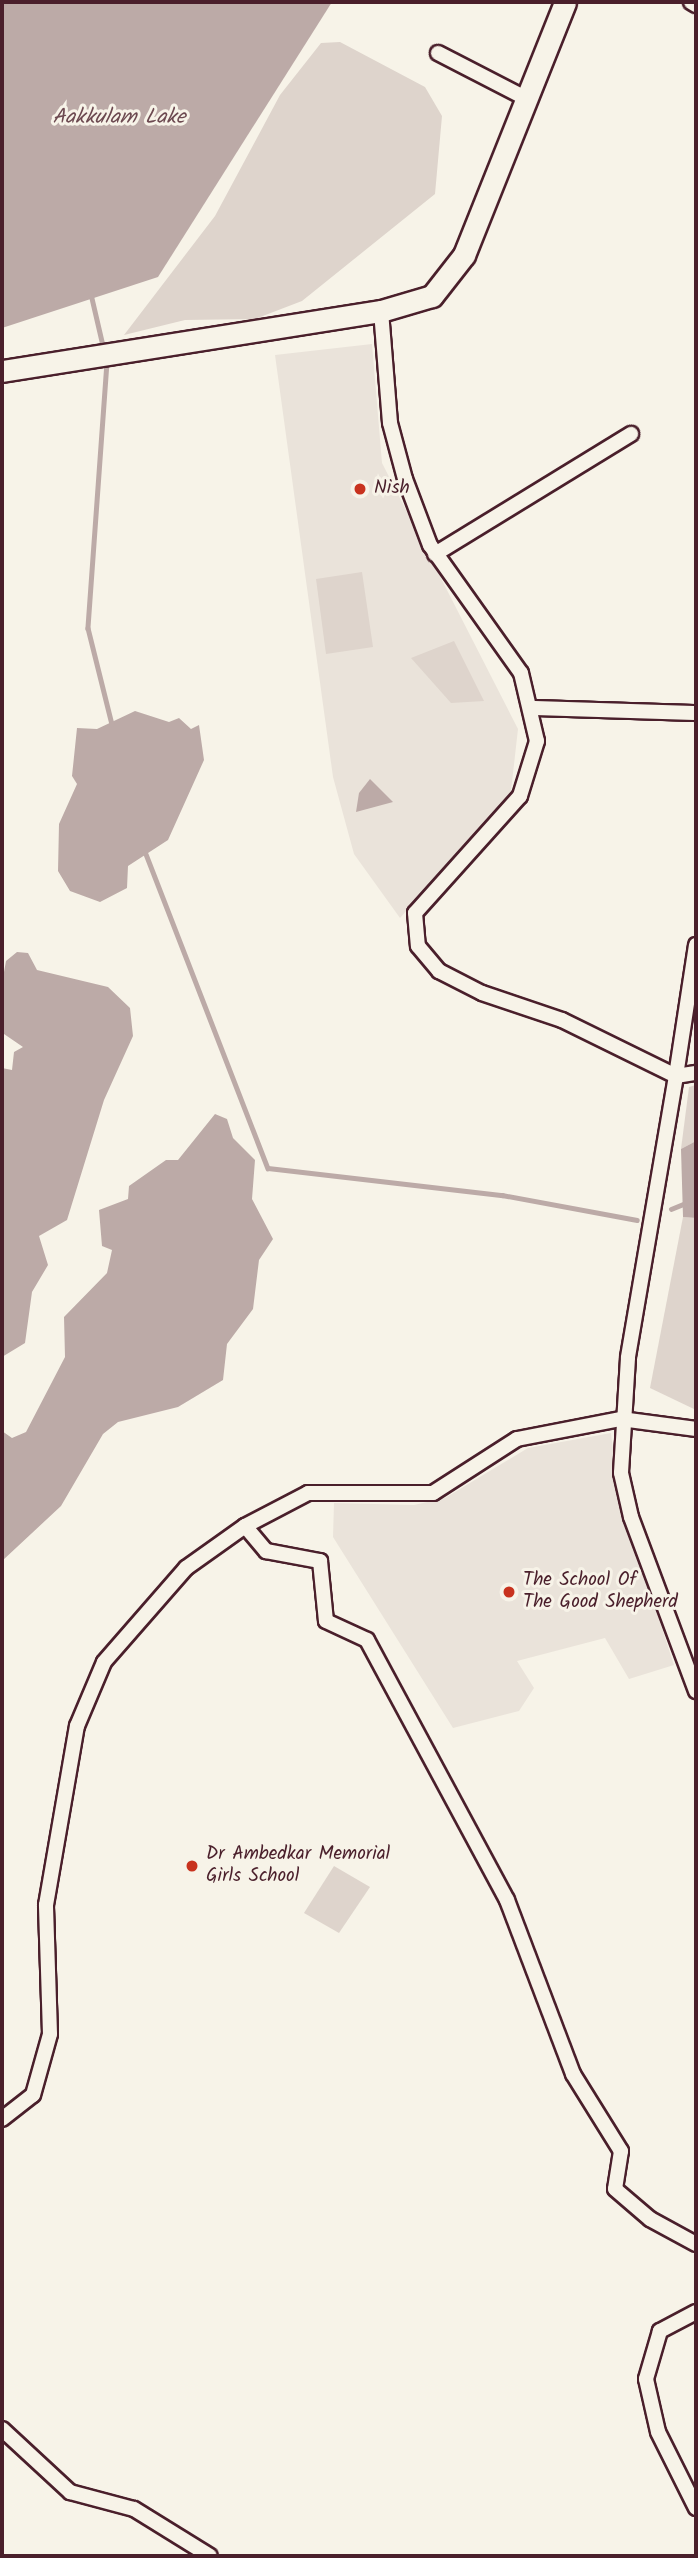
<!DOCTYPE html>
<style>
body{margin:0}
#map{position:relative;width:698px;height:2558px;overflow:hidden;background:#f7f3e8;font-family:Kalam,sans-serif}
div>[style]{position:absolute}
.built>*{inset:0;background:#eae3da}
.green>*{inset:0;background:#ded4cc}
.water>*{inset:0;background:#bcaaa7}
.stream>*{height:4.5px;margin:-2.25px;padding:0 2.25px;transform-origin:2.25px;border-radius:2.25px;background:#bcaaa7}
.roads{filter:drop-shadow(2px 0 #4a1f2b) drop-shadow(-2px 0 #4a1f2b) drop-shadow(0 2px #4a1f2b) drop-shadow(0 -2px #4a1f2b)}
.minor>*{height:14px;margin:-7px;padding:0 7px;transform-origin:7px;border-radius:7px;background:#f7f3e8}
.secondary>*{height:21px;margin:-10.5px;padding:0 10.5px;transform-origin:10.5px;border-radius:10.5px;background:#f7f3e8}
.dots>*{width:19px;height:19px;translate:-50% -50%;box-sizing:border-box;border:4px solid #f7f3e8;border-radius:50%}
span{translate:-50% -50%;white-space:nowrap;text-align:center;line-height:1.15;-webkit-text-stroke:6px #f7f3e8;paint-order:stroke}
.poi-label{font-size:19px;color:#4a1f2b}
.left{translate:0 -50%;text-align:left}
.water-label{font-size:21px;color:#6c4950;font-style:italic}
.frame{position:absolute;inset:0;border:4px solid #4a1f2b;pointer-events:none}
</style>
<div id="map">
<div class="built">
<div style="clip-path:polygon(372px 344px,382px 463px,518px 729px,511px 791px,400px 918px,354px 854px,333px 777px,275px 355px)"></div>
<div style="clip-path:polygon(611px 1433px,618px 1494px,674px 1665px,629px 1679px,605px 1638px,517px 1661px,534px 1688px,519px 1711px,453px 1728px,333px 1537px,334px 1503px,414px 1505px,445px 1498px,528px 1448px)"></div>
</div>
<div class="green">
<div style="clip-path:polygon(340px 42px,425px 87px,442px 116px,435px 194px,302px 301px,255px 319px,185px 320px,124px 335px,215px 216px,280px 95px,321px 43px)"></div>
<div style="clip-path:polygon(362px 572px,373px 647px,326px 654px,316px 579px)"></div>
<div style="clip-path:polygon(454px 641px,484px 701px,451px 703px,411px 658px)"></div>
<div style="clip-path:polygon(696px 1085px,696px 1141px,681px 1149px,689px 1087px)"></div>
<div style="clip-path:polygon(683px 1217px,696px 1218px,696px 1410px,650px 1388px)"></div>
<div style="clip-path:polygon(334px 1866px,370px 1887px,339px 1933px,304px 1913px)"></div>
</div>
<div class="water">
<div style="clip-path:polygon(2px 2px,332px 2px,158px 277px,2px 328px)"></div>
<div style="clip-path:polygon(135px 711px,169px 722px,179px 718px,191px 729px,199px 725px,204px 760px,168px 840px,128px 866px,127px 888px,100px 902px,70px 891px,58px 871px,59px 824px,77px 784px,72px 776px,77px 728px,97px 729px)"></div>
<div style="clip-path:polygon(370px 779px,393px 802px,356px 812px,359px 793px)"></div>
<div style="clip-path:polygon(17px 952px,28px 953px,37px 970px,108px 987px,130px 1008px,133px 1036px,104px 1100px,67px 1220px,39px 1236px,48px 1265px,32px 1292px,25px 1343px,2px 1357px,2px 1068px,12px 1070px,14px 1052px,23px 1047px,4px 1034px,2px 983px,6px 961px)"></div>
<div style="clip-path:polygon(215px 1114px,227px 1119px,233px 1138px,255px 1160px,252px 1199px,273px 1239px,259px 1260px,253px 1309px,227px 1344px,223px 1380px,178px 1407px,118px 1422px,103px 1434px,61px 1506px,2px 1561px,2px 1431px,12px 1438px,26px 1432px,65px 1357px,64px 1317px,107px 1273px,112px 1250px,102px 1246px,99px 1210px,128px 1199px,129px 1186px,166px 1160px,178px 1160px)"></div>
<div style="clip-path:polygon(696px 1141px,696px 1218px,683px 1217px,681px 1149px)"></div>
</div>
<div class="stream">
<div style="left:91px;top:294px;width:57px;rotate:76.9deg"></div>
<div style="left:107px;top:362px;width:267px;rotate:94.1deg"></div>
<div style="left:88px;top:628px;width:99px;rotate:76deg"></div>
<div style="left:146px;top:854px;width:337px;rotate:68.8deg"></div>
<div style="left:268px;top:1168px;width:236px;rotate:6.6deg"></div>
<div style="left:502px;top:1195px;width:137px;rotate:10.5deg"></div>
<div style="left:671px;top:1209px;width:27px;rotate:-22deg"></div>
</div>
<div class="roads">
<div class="minor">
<div style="left:691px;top:2px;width:6px;rotate:31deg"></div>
<div style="left:438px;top:53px;width:100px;rotate:27.3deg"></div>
<div style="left:381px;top:311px;width:112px;rotate:85.4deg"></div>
<div style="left:390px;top:423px;width:58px;rotate:75deg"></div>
<div style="left:405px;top:479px;width:71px;rotate:69.3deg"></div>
<div style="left:430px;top:545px;width:157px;rotate:54.6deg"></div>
<div style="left:521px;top:673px;width:70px;rotate:76.8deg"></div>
<div style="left:537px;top:741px;width:58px;rotate:107.2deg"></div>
<div style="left:520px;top:796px;width:157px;rotate:131.9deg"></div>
<div style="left:415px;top:913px;width:33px;rotate:85deg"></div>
<div style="left:418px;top:946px;width:33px;rotate:50deg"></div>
<div style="left:439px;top:971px;width:48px;rotate:27.1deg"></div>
<div style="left:482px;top:993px;width:84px;rotate:18.6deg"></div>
<div style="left:562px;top:1020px;width:127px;rotate:26.2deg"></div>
<div style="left:676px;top:1076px;width:286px;rotate:99.7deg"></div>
<div style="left:628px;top:1358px;width:115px;rotate:93.5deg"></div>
<div style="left:621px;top:1473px;width:45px;rotate:77.2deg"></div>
<div style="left:631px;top:1517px;width:186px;rotate:69.5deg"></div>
<div style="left:435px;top:554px;width:230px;rotate:-31.5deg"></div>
<div style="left:534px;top:708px;width:162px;rotate:1.8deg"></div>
<div style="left:696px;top:945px;width:133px;rotate:98.7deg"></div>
<div style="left:676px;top:1076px;width:20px;rotate:-9deg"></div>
<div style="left:245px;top:1526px;width:33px;rotate:50deg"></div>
<div style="left:266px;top:1551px;width:55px;rotate:10.5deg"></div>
<div style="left:320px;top:1561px;width:60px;rotate:84.3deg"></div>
<div style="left:326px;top:1621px;width:45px;rotate:24.9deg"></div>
<div style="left:367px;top:1640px;width:295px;rotate:61.7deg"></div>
<div style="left:507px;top:1900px;width:186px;rotate:69.2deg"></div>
<div style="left:573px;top:2074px;width:91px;rotate:58.1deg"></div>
<div style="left:621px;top:2151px;width:38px;rotate:99deg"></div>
<div style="left:615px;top:2189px;width:46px;rotate:40.6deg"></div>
<div style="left:650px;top:2219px;width:52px;rotate:28.5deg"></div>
<div style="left:2px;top:2119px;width:39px;rotate:-38deg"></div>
<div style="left:33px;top:2095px;width:63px;rotate:-74.4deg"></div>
<div style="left:50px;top:2034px;width:129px;rotate:-91.8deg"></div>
<div style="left:46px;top:1905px;width:182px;rotate:-80.2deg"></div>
<div style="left:77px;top:1726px;width:69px;rotate:-67.1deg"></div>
<div style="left:104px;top:1662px;width:125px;rotate:-48.9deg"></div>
<div style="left:186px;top:1568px;width:72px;rotate:-35.4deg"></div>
<div style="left:245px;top:1526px;width:71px;rotate:-27.6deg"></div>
<div style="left:308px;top:1493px;width:125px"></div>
<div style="left:433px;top:1493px;width:100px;rotate:-32.7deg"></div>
<div style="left:517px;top:1439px;width:106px;rotate:-10.9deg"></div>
<div style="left:621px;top:1419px;width:76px;rotate:7.6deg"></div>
<div style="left:696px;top:2312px;width:41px;rotate:152.2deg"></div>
<div style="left:660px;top:2331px;width:50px;rotate:106.3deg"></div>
<div style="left:646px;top:2379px;width:54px;rotate:77.2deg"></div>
<div style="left:658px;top:2432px;width:85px;rotate:63.4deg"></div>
<div style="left:2px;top:2429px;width:93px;rotate:42.8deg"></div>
<div style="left:70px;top:2492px;width:66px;rotate:14.9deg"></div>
<div style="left:134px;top:2509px;width:89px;rotate:31.7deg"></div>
</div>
<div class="secondary">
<div style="left:2px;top:371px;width:384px;rotate:-9deg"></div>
<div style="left:381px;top:311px;width:53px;rotate:-16.4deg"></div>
<div style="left:432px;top:296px;width:52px;rotate:-52deg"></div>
<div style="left:464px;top:255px;width:272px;rotate:-68.2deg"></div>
</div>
</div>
<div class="dots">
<div style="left:360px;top:489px;background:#c8321e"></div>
<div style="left:509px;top:1592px;background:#c8321e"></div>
<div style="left:192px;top:1866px;background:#c8321e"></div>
</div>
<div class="poi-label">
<span class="left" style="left:374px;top:489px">Nish</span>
<span class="left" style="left:523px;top:1592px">The School Of<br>The Good Shepherd</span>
<span class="left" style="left:206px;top:1866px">Dr Ambedkar Memorial<br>Girls School</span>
</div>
<div class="water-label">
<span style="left:119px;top:118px">Aakkulam Lake</span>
</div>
<div class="frame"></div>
</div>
